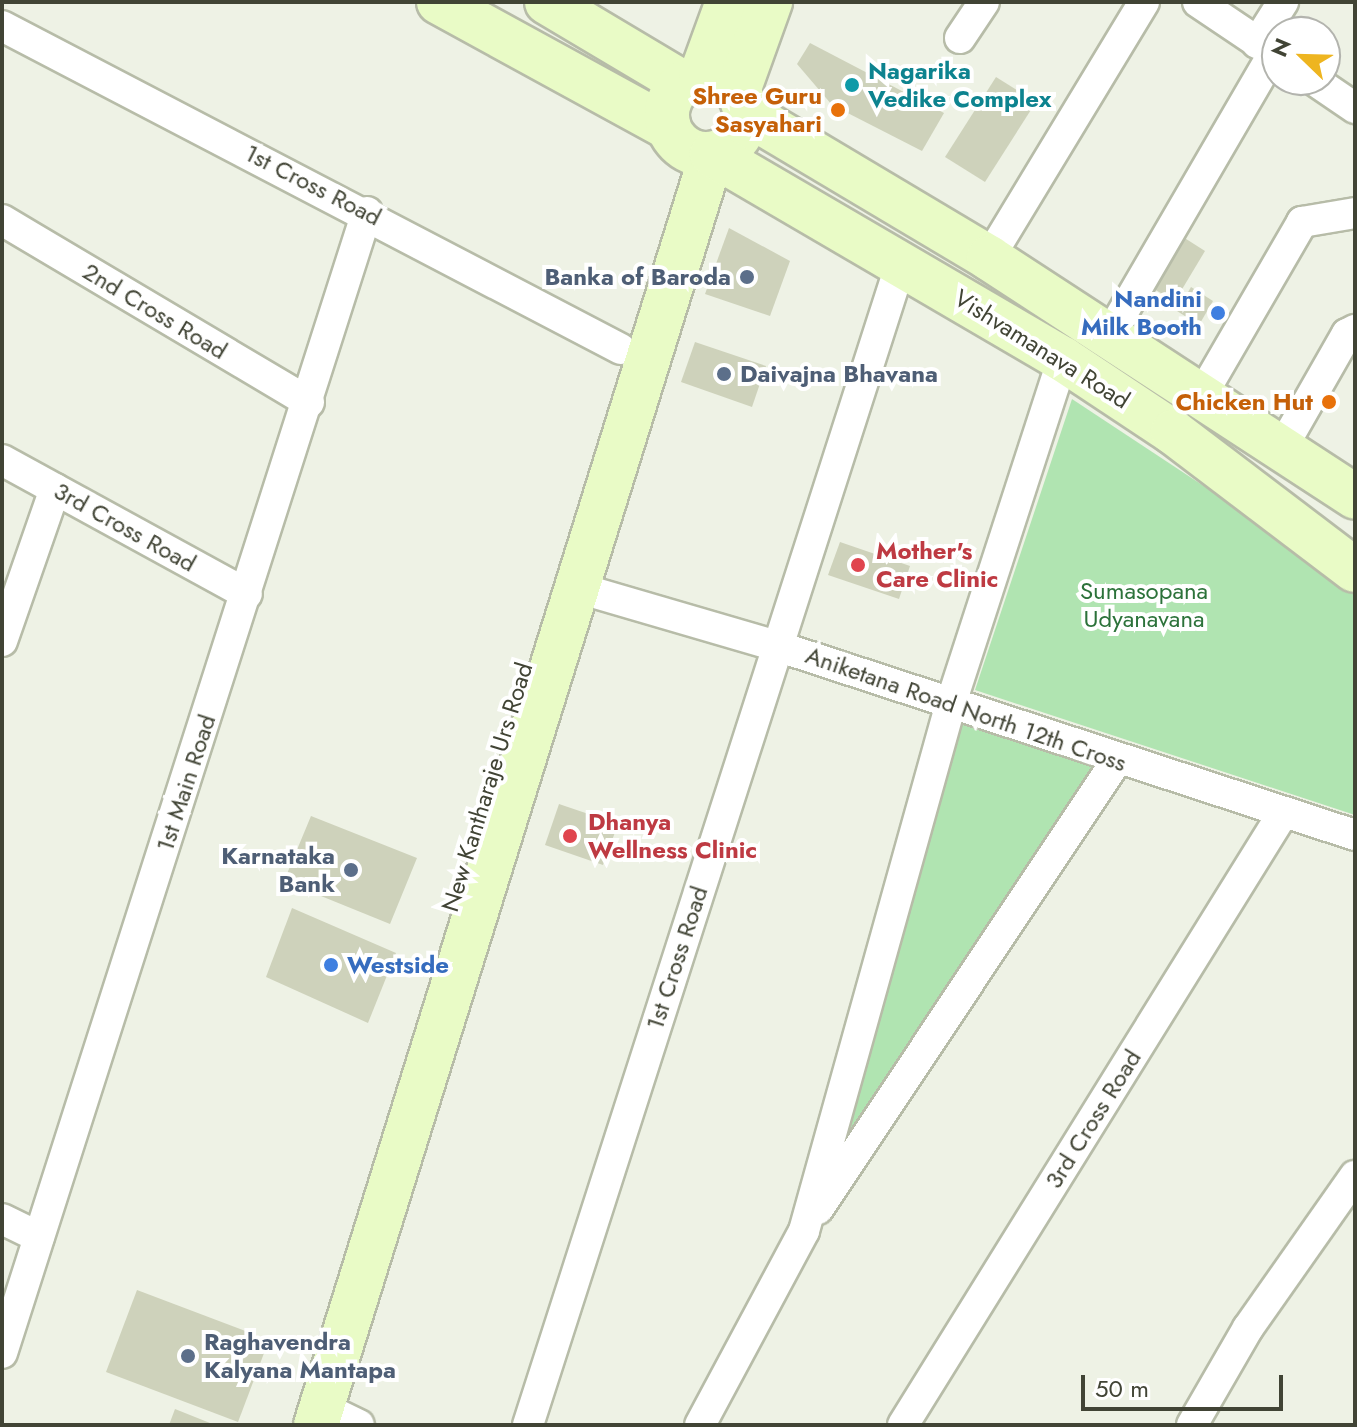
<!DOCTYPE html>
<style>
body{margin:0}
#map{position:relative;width:1357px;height:1427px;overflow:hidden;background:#eef2e5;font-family:Jost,sans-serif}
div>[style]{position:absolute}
.green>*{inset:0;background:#b0e4b1}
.building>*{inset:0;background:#ced2bb}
.roads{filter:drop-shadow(2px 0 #b7bca8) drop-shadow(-2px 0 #b7bca8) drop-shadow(0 2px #b7bca8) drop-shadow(0 -2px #b7bca8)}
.street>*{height:30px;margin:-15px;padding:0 15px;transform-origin:15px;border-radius:15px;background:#fff}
.secondary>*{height:44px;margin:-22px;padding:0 22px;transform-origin:22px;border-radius:22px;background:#e9fbc6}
.secondary>.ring{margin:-22px;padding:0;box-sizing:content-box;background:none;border:44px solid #e9fbc6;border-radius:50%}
.dots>*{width:22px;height:22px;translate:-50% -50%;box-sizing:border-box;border:4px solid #fff;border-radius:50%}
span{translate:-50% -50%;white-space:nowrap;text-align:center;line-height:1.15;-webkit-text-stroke:8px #fff;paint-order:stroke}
.culture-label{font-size:24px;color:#0d838f;font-weight:700}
.left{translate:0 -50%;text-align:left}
.food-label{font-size:24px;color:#c56008;font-weight:700}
.right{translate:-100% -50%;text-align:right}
.street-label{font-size:24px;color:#414435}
.service-label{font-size:24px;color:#4e5e75;font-weight:700}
.shop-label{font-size:24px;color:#366cbe;font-weight:700}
.health-label{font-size:24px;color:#be3a42;font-weight:700}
.park-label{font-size:24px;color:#2c723a}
.frame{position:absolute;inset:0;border:4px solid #414435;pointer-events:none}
.north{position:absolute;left:1261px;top:16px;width:80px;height:80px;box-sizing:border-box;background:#fff;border:2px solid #b3b4ae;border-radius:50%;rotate:293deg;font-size:22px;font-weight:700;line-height:32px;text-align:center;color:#414435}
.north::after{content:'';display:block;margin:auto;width:28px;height:36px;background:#eeb520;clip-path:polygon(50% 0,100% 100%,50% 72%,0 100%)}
.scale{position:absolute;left:1081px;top:1375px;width:202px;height:36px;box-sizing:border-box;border:4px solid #414435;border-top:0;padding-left:10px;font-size:24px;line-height:28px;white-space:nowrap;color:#414435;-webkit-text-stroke:6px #fff;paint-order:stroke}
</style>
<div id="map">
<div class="green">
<div style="clip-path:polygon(1072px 399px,1331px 570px,1355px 592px,1355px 815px,975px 690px)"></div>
<div style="clip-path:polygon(956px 716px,1103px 766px,836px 1164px)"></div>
</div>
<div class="building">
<div style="clip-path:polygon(810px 43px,944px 113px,922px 151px,832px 105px,797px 64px)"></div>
<div style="clip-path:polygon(996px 77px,1036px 102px,985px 182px,945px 157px)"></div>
<div style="clip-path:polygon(729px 228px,790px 261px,770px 316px,705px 294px)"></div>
<div style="clip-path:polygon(1183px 237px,1205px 251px,1175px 301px,1152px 288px)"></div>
<div style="clip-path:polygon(1191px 287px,1213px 301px,1199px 325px,1177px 311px)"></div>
<div style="clip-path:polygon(1216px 303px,1228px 311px,1221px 323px,1208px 315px)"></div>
<div style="clip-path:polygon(695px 342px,766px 366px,752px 407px,681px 382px)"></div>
<div style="clip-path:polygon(840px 542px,910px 566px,899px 599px,828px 575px)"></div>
<div style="clip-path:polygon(559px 804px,618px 824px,603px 865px,545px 845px)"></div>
<div style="clip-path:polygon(311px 816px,417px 858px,390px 924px,284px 881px)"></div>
<div style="clip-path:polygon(292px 908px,396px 953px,368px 1023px,266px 977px)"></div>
<div style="clip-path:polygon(137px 1290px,269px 1340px,238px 1422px,106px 1372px)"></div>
<div style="clip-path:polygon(175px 1409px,215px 1425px,169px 1425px)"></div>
</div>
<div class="roads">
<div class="street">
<div style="left:1198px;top:2px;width:95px;rotate:33.9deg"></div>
<div style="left:2px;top:26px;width:698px;rotate:27.56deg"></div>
<div style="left:960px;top:38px;width:43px;rotate:-56.3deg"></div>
<div style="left:1257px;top:43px;width:49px;rotate:-57.6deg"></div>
<div style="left:1314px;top:80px;width:50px;rotate:34.3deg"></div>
<div style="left:2px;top:220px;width:357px;rotate:30.7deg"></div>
<div style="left:989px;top:258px;width:299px;rotate:-58.8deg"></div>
<div style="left:1109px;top:336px;width:328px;rotate:-59.8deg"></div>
<div style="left:1203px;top:393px;width:198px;rotate:-59.9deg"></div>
<div style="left:1302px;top:222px;width:54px;rotate:-9.6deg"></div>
<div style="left:1283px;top:446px;width:129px;rotate:-60.3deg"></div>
<div style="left:1347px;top:334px;width:9px;rotate:-27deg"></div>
<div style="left:2px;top:460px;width:279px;rotate:28.7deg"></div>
<div style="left:575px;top:587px;width:210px;rotate:16.3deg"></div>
<div style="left:777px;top:646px;width:608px;rotate:18.11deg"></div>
<div style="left:2px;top:641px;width:161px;rotate:-70.8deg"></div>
<div style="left:818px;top:1209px;width:539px;rotate:-56.34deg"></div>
<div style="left:2px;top:1219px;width:41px;rotate:25.9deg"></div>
<div style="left:2px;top:1353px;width:1198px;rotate:-72.26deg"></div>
<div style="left:322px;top:1407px;width:41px;rotate:25.9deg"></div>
<div style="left:528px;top:1425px;width:1220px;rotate:-72.2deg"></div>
<div style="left:700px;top:1425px;width:220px;rotate:-61.8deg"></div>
<div style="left:804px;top:1231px;width:548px;rotate:-74.44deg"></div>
<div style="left:951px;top:703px;width:362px;rotate:-72deg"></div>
<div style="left:903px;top:1425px;width:720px;rotate:-58.16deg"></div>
<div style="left:1192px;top:1425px;width:112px;rotate:-60deg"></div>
<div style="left:1248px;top:1328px;width:186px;rotate:-54.9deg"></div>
</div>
<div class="secondary">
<div style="left:439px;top:2px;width:262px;rotate:28.7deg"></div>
<div style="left:547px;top:2px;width:158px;rotate:30.8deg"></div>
<div class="ring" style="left:667px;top:76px;width:34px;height:34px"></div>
<div style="left:701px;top:76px;width:79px;rotate:-70deg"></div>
<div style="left:738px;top:91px;width:95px;rotate:-70.2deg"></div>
<div style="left:746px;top:113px;width:283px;rotate:30.8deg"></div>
<div style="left:989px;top:258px;width:437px;rotate:33.1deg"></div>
<div style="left:316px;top:1425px;width:1331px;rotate:-72.69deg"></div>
<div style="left:712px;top:154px;width:406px;rotate:30.3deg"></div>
<div style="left:1063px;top:359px;width:132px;rotate:33.6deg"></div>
<div style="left:1173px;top:432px;width:228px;rotate:37.2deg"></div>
</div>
</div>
<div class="dots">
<div style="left:852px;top:85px;background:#0f9aa8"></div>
<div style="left:838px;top:110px;background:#e8710a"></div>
<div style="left:747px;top:277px;background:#5c6f8a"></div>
<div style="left:1218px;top:313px;background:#3f7fe0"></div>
<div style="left:724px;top:374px;background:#5c6f8a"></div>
<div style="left:1329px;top:402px;background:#e8710a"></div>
<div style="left:858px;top:565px;background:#e0444e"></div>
<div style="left:570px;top:836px;background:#e0444e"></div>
<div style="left:351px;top:870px;background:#5c6f8a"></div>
<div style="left:331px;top:965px;background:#3f7fe0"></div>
<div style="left:188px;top:1356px;background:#5c6f8a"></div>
</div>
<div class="culture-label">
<span class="left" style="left:868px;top:85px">Nagarika<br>Vedike Complex</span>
</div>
<div class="food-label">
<span class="right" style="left:822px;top:110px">Shree Guru<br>Sasyahari</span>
<span class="right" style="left:1313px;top:402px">Chicken Hut</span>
</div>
<div class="street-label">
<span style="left:313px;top:185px;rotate:27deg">1st Cross Road</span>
<span style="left:155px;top:311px;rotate:31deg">2nd Cross Road</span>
<span style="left:1042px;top:349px;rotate:32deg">Vishvamanava Road</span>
<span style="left:125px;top:527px;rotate:29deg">3rd Cross Road</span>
<span style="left:966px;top:709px;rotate:19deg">Aniketana Road North 12th Cross</span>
<span style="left:186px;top:783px;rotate:-72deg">1st Main Road</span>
<span style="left:487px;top:787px;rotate:-73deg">New Kantharaje Urs Road</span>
<span style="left:677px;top:958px;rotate:-72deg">1st Cross Road</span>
<span style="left:1093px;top:1119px;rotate:-58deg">3rd Cross Road</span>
</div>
<div class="service-label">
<span class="right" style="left:731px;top:277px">Banka of Baroda</span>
<span class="left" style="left:740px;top:374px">Daivajna Bhavana</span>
<span class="right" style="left:335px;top:870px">Karnataka<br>Bank</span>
<span class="left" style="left:204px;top:1356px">Raghavendra<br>Kalyana Mantapa</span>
</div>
<div class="shop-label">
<span class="right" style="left:1202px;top:313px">Nandini<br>Milk Booth</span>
<span class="left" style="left:347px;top:965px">Westside</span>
</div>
<div class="health-label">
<span class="left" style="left:876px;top:565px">Mother's<br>Care Clinic</span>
<span class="left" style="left:588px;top:836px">Dhanya<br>Wellness Clinic</span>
</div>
<div class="park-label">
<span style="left:1144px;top:605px">Sumasopana<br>Udyanavana</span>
</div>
<div class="frame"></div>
<div class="north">N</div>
<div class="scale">50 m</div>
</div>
